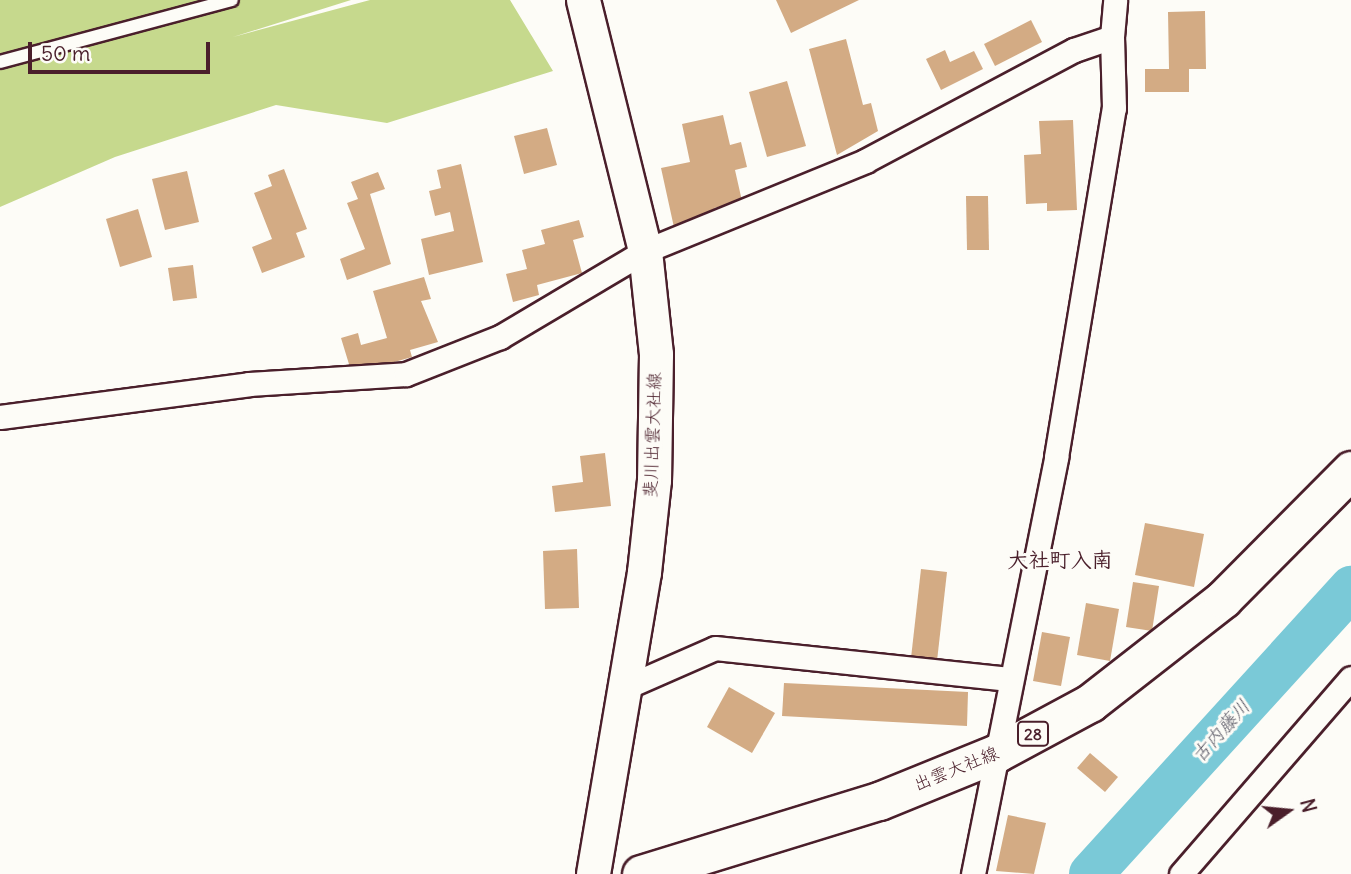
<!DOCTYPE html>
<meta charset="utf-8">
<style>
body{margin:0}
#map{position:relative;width:1351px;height:874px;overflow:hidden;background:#fdfcf7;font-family:Delius,"Klee One",sans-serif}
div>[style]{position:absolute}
.green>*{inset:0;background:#c6d98d}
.river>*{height:44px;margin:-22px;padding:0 22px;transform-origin:22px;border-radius:22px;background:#7ac9d7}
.building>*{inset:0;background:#d3ab84}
.roads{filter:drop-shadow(2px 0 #4a1f2b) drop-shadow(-2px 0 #4a1f2b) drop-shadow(0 2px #4a1f2b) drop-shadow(0 -2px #4a1f2b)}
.service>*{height:12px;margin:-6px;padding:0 6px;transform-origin:6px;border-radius:6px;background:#fdfcf7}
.minor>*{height:23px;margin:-11.5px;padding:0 11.5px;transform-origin:11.5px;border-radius:11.5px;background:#fdfcf7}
.secondary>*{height:33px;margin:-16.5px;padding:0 16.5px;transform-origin:16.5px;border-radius:16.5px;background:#fdfcf7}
.primary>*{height:37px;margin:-18.5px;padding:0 18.5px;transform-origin:18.5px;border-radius:18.5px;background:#fdfcf7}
span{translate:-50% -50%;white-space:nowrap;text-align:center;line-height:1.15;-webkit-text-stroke:6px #fdfcf7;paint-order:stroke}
.shield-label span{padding:2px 5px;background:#fdfcf7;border:2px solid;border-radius:5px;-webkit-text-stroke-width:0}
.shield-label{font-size:16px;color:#4a1f2b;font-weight:700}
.street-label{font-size:18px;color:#4a1f2b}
.water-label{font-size:19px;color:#5b5a67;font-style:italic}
.quarter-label{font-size:21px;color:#4a1f2b;font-weight:700}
.north{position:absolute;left:1253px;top:776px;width:70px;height:70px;-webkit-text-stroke:5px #fdfcf7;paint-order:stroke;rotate:75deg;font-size:19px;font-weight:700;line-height:28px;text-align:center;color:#4a1f2b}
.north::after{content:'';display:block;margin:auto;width:24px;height:32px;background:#4a1f2b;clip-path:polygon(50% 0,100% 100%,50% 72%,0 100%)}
.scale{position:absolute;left:28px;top:42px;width:182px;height:32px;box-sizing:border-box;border:4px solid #4a1f2b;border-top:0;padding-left:9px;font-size:21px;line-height:24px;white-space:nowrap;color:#4a1f2b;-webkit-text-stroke:5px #fdfcf7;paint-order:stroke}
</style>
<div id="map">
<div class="green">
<div style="clip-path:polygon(0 0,351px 0,233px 37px,370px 0,510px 0,553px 71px,387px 123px,276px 105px,115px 157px,0 207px)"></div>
</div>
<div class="river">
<div style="left:1091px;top:874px;width:387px;rotate:-47.7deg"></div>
</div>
<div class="building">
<div style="clip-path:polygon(776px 0,859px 0,791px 33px)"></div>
<div style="clip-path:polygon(1205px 11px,1206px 69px,1189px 69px,1189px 92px,1145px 92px,1145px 69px,1169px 69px,1168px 12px)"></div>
<div style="clip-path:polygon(1031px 20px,1042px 42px,995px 66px,984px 44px)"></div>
<div style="clip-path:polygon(846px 39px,863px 105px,871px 103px,878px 131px,837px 155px,809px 49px)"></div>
<div style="clip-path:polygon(945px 50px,950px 62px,974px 51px,983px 69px,941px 90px,926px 59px)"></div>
<div style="clip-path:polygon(787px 81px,806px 146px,767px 157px,749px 92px)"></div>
<div style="clip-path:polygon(723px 115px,730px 145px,741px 142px,747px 167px,735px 170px,742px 201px,714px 208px,718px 223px,675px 232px,661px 168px,690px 162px,682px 124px)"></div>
<div style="clip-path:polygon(1073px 120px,1077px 210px,1047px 211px,1047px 203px,1026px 204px,1024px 155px,1041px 154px,1039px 121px)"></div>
<div style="clip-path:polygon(547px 128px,557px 165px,524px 174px,514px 136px)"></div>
<div style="clip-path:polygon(461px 164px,483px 262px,429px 275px,421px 239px,454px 231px,450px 212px,435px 216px,429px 191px,441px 188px,437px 170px)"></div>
<div style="clip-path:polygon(284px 169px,307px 229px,296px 233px,305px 257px,262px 273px,252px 247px,272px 239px,254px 193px,272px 186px,268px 175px)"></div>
<div style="clip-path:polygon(187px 171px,199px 222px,165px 230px,152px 179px)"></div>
<div style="clip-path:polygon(378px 172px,385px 189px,370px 194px,391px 264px,347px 280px,340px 259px,365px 249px,347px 203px,358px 199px,351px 182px)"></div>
<div style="clip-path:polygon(966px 196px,988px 196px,989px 250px,967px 250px)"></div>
<div style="clip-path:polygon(138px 209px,152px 257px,120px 267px,106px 219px)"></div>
<div style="clip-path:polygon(579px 220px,584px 237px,573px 240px,582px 273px,537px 285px,539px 295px,513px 302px,506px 274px,527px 269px,522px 250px,545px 244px,541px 230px)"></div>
<div style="clip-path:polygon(193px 265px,197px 298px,173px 301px,168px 268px)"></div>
<div style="clip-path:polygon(424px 277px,431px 299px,421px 301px,438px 342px,410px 350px,412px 357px,352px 374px,341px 338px,358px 333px,361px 345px,387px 338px,373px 291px)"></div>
<div style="clip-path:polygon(605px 453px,611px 506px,555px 512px,552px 486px,583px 482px,580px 456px)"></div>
<div style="clip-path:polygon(1145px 523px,1204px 534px,1194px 587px,1135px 575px)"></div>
<div style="clip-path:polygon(577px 549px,579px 608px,545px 609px,543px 551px)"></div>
<div style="clip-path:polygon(921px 569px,947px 572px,937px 661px,911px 658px)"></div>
<div style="clip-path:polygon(1133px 582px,1159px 586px,1152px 631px,1126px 627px)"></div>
<div style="clip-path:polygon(1086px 603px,1119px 609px,1110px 661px,1077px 655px)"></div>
<div style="clip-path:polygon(1042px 632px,1070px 637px,1061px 686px,1033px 681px)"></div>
<div style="clip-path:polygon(784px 683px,968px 692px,967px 726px,782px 716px)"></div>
<div style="clip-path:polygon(729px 687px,775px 713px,752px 753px,707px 727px)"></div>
<div style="clip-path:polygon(1090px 753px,1118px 777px,1105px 792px,1077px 768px)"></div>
<div style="clip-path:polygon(1008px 815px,1046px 823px,1034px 874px,996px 871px)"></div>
</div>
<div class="roads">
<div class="service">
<div style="left:0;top:62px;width:240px;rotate:-15deg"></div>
</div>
<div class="minor">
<div style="left:0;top:417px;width:251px;rotate:-7.5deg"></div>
<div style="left:249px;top:384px;width:157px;rotate:-3.6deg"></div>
<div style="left:406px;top:374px;width:101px;rotate:-21.5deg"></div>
<div style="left:500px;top:337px;width:169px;rotate:-30.7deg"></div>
<div style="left:645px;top:251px;width:238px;rotate:-22.2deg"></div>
<div style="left:865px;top:161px;width:237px;rotate:-28deg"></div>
<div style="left:1074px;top:50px;width:40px;rotate:-18.9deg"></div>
<div style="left:1112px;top:37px;width:37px;rotate:-85deg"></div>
<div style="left:624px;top:688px;width:99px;rotate:-23.7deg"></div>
<div style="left:715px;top:648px;width:296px;rotate:6deg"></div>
<div style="left:973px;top:874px;width:425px;rotate:-78.7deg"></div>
<div style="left:1056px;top:457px;width:354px;rotate:-80.6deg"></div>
<div style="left:1114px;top:108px;width:71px;rotate:-91.6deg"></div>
<div style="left:1181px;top:874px;width:259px;rotate:-49.1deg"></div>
</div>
<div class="secondary">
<div style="left:583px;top:0;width:259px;rotate:76.1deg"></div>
<div style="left:645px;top:251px;width:104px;rotate:83.9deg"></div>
<div style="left:656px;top:354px;width:126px;rotate:90.9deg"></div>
<div style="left:654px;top:480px;width:93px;rotate:96.2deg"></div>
<div style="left:644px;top:572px;width:306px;rotate:99.6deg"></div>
</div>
<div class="primary">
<div style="left:641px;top:874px;width:249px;rotate:-17.1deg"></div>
<div style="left:879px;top:801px;width:127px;rotate:-22.1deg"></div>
<div style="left:997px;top:753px;width:106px;rotate:-28.3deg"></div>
<div style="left:1090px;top:703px;width:169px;rotate:-38deg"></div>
<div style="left:1223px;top:599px;width:182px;rotate:-45.2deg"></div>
</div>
</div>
<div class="shield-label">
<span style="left:1033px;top:734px">28</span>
</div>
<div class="street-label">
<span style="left:653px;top:435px;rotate:-88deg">斐川出雲大社線</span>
<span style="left:956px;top:769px;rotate:-22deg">出雲大社線</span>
</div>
<div class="water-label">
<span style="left:1221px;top:731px;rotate:-48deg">古内藤川</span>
</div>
<div class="quarter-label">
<span style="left:1060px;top:560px">大社町入南</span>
</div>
<div class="north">N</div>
<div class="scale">50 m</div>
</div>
